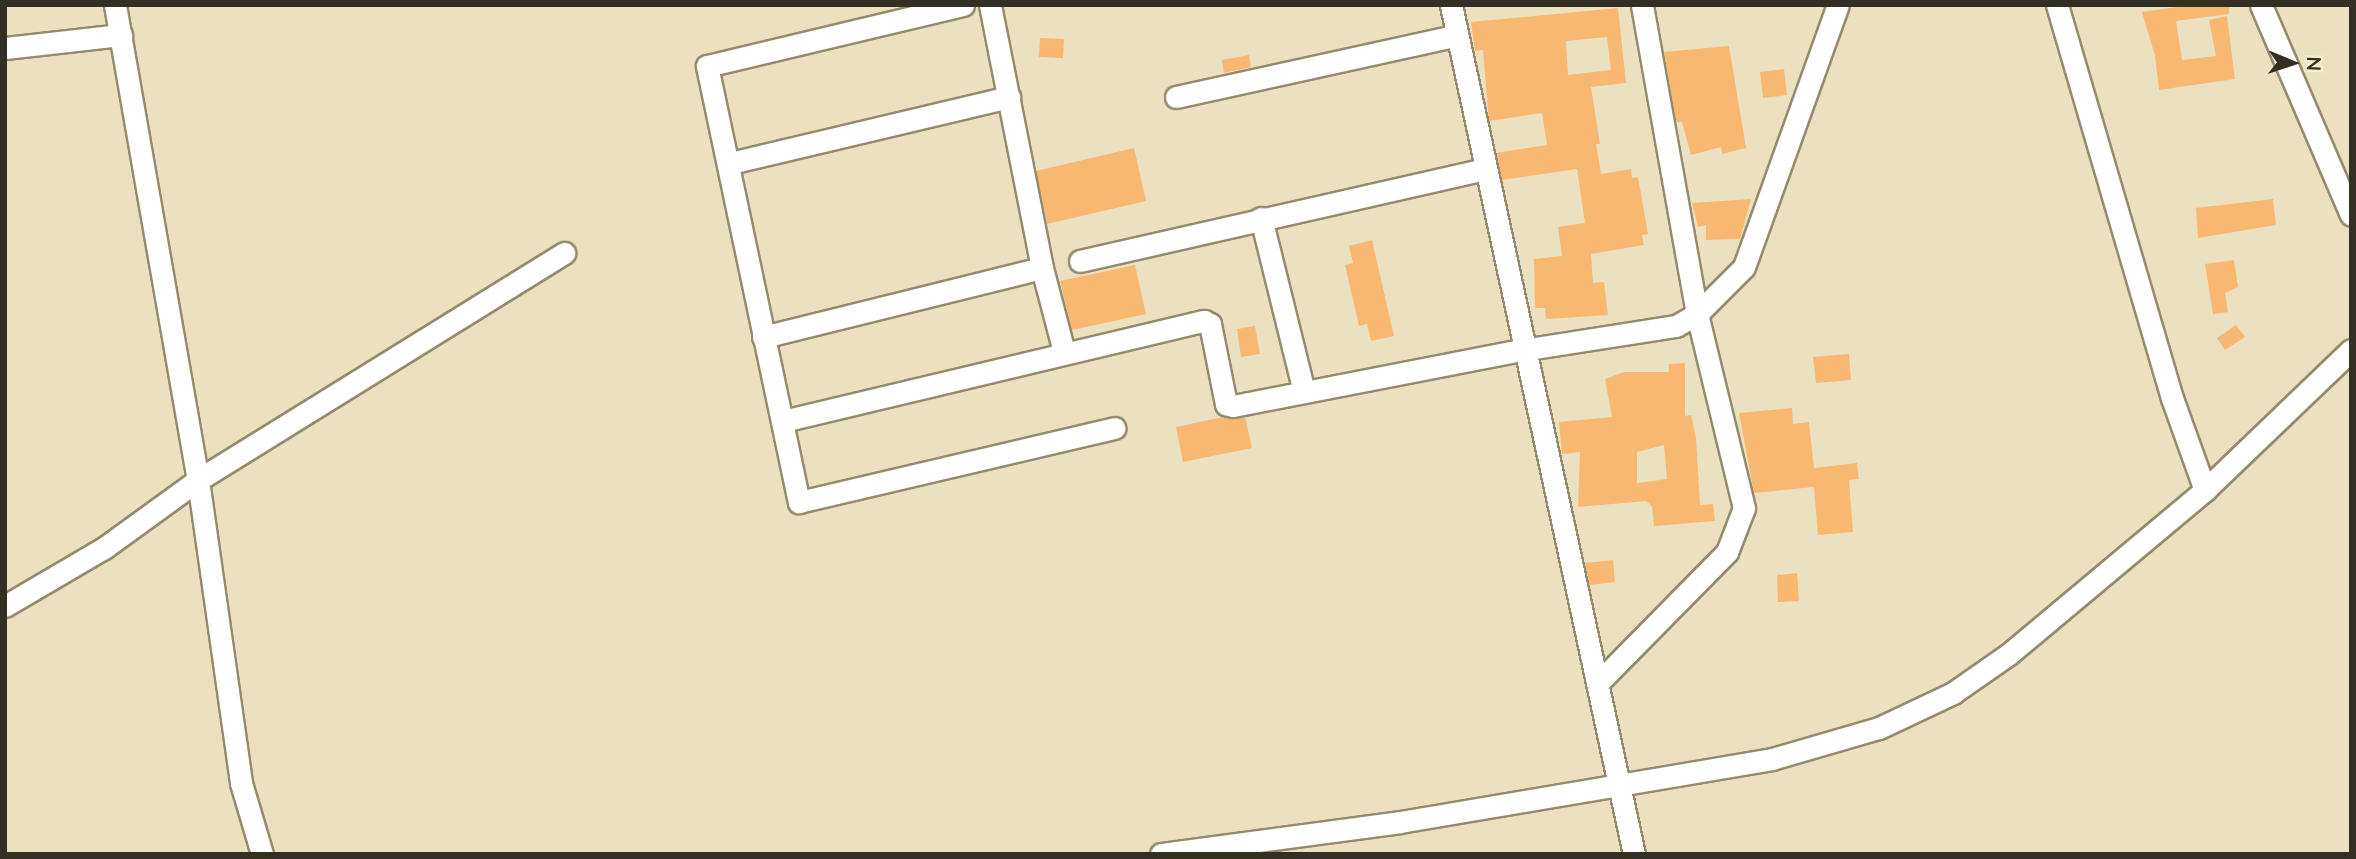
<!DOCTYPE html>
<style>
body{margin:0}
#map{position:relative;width:2356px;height:859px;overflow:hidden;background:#ebe1c1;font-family:Lato,sans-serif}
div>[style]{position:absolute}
.building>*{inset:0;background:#f8b872}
.roads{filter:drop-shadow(2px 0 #948b6d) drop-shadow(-2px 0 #948b6d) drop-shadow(0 2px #948b6d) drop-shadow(0 -2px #948b6d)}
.minor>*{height:21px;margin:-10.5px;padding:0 10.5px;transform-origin:10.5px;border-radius:10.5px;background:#fff}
span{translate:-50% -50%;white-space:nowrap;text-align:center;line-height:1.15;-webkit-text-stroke:5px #f8eece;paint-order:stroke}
.frame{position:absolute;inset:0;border:7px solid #332f23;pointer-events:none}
.north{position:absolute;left:2258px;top:28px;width:70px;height:70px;-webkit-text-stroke:5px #f8eece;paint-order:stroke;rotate:92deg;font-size:19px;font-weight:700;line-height:28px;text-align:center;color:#332f23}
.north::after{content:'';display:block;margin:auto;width:24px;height:32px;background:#332f23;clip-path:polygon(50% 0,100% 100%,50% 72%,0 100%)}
</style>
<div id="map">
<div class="building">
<div style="clip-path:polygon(2191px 5px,2229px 5px,2229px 14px,2176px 21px,2182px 60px,2216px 56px,2209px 20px,2227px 16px,2235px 79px,2159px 90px,2155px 56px,2142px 12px)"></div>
<div style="clip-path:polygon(evenodd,1618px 8px,1626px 83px,1591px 87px,1600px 144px,1596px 144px,1601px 174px,1631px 169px,1632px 178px,1638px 177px,1648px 234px,1642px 235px,1644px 245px,1591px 254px,1593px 283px,1604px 282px,1608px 315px,1546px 319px,1545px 308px,1535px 308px,1534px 259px,1562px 256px,1558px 227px,1585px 223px,1577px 169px,1502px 180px,1496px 153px,1547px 145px,1542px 113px,1489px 121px,1483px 50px,1475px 51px,1471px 22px,1618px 8px,1607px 37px,1611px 70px,1568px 75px,1566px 41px,1607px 37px)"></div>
<div style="clip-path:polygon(1040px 38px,1064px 39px,1063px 58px,1039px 57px)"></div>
<div style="clip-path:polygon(1729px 46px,1746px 148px,1722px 154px,1721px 147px,1691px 155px,1682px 122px,1676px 122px,1664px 52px)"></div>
<div style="clip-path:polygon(1249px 55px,1251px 67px,1224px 73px,1222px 60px)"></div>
<div style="clip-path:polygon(1784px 69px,1787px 95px,1763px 98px,1760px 72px)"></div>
<div style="clip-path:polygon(1134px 148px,1146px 201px,1047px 224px,1036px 171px)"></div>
<div style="clip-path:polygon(1751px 199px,1740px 239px,1706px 240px,1706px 225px,1698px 227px,1692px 203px)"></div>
<div style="clip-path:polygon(2273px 199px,2276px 225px,2198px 238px,2196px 208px)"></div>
<div style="clip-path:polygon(1372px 240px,1394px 336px,1371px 341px,1367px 324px,1359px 326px,1345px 265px,1353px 263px,1349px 246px)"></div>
<div style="clip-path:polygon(2234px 260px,2238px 287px,2225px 293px,2228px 312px,2213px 314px,2205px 264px)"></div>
<div style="clip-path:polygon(1135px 265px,1146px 314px,1072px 330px,1060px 281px)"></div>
<div style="clip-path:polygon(2236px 325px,2245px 337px,2225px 350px,2217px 338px)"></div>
<div style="clip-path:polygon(1255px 326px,1260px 354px,1241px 357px,1237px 329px)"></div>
<div style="clip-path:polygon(1849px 354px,1851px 380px,1816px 383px,1813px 357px)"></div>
<div style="clip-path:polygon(evenodd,1685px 363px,1685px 416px,1691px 415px,1696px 438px,1700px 505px,1713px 504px,1715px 521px,1654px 526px,1652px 506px,1646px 501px,1578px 507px,1580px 452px,1562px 454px,1559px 422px,1612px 417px,1605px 379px,1624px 372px,1669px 372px,1669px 364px,1685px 363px,1664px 445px,1667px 479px,1637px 483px,1637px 452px,1664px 445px)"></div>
<div style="clip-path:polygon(1792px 408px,1793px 424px,1809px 422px,1814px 468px,1857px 463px,1859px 479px,1849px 480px,1853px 532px,1818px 535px,1814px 487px,1754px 493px,1739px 413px)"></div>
<div style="clip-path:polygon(1223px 417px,1245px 417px,1252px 448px,1183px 462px,1176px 427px)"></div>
<div style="clip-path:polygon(1613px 560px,1615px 582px,1589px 585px,1585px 563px)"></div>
<div style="clip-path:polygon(1797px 573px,1799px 601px,1778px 602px,1777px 575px)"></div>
</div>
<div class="roads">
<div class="minor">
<div style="left:115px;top:5px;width:482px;rotate:80.1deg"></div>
<div style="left:198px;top:480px;width:306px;rotate:81.9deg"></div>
<div style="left:241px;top:783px;width:74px;rotate:73.5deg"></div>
<div style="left:963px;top:5px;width:263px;rotate:166.6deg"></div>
<div style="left:707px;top:66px;width:446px;rotate:78.1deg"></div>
<div style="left:799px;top:502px;width:324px;rotate:-13.2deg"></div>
<div style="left:990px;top:5px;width:268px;rotate:78.8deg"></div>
<div style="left:1042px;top:268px;width:87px;rotate:75.3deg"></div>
<div style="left:1451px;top:5px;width:868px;rotate:77.84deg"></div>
<div style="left:2057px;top:5px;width:409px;rotate:73.7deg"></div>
<div style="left:2172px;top:398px;width:98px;rotate:70.3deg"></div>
<div style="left:2261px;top:5px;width:228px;rotate:66.8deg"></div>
<div style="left:5px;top:48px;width:117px;rotate:-6.4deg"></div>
<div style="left:1176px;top:97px;width:288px;rotate:-12.4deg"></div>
<div style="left:730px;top:163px;width:287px;rotate:-13.3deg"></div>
<div style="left:1261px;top:218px;width:179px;rotate:76.1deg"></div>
<div style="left:1080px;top:261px;width:415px;rotate:-12.8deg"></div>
<div style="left:763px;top:337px;width:287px;rotate:-13.9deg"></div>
<div style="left:783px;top:421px;width:433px;rotate:-13.4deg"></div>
<div style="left:1204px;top:321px;width:7px;rotate:27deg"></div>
<div style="left:1210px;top:324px;width:82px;rotate:78.7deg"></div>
<div style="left:1226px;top:404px;width:7px;rotate:16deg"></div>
<div style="left:1233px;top:406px;width:294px;rotate:-11deg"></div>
<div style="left:1522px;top:350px;width:156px;rotate:-8.9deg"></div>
<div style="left:1676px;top:326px;width:24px;rotate:-30deg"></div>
<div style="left:1697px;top:314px;width:66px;rotate:-45deg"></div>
<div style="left:1744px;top:267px;width:278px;rotate:-70.3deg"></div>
<div style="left:5px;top:606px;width:115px;rotate:-30.4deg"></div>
<div style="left:104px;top:548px;width:116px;rotate:-35.9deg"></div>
<div style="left:198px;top:480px;width:431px;rotate:-31.8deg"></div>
<div style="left:1598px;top:683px;width:184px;rotate:-45.4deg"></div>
<div style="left:1727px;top:552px;width:47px;rotate:-68.9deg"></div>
<div style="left:1744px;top:508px;width:200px;rotate:-103.6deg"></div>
<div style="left:1697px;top:314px;width:314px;rotate:-100.1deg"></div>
<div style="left:1161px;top:854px;width:241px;rotate:-7.6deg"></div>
<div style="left:1400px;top:822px;width:377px;rotate:-9.6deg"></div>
<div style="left:1772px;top:759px;width:111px;rotate:-16.2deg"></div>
<div style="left:1879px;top:728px;width:82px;rotate:-25.3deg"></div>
<div style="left:1953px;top:693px;width:68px;rotate:-34.9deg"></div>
<div style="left:2009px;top:654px;width:256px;rotate:-39.9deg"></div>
<div style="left:2205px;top:490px;width:202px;rotate:-43.8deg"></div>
</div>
</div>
<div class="frame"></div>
<div class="north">N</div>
</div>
